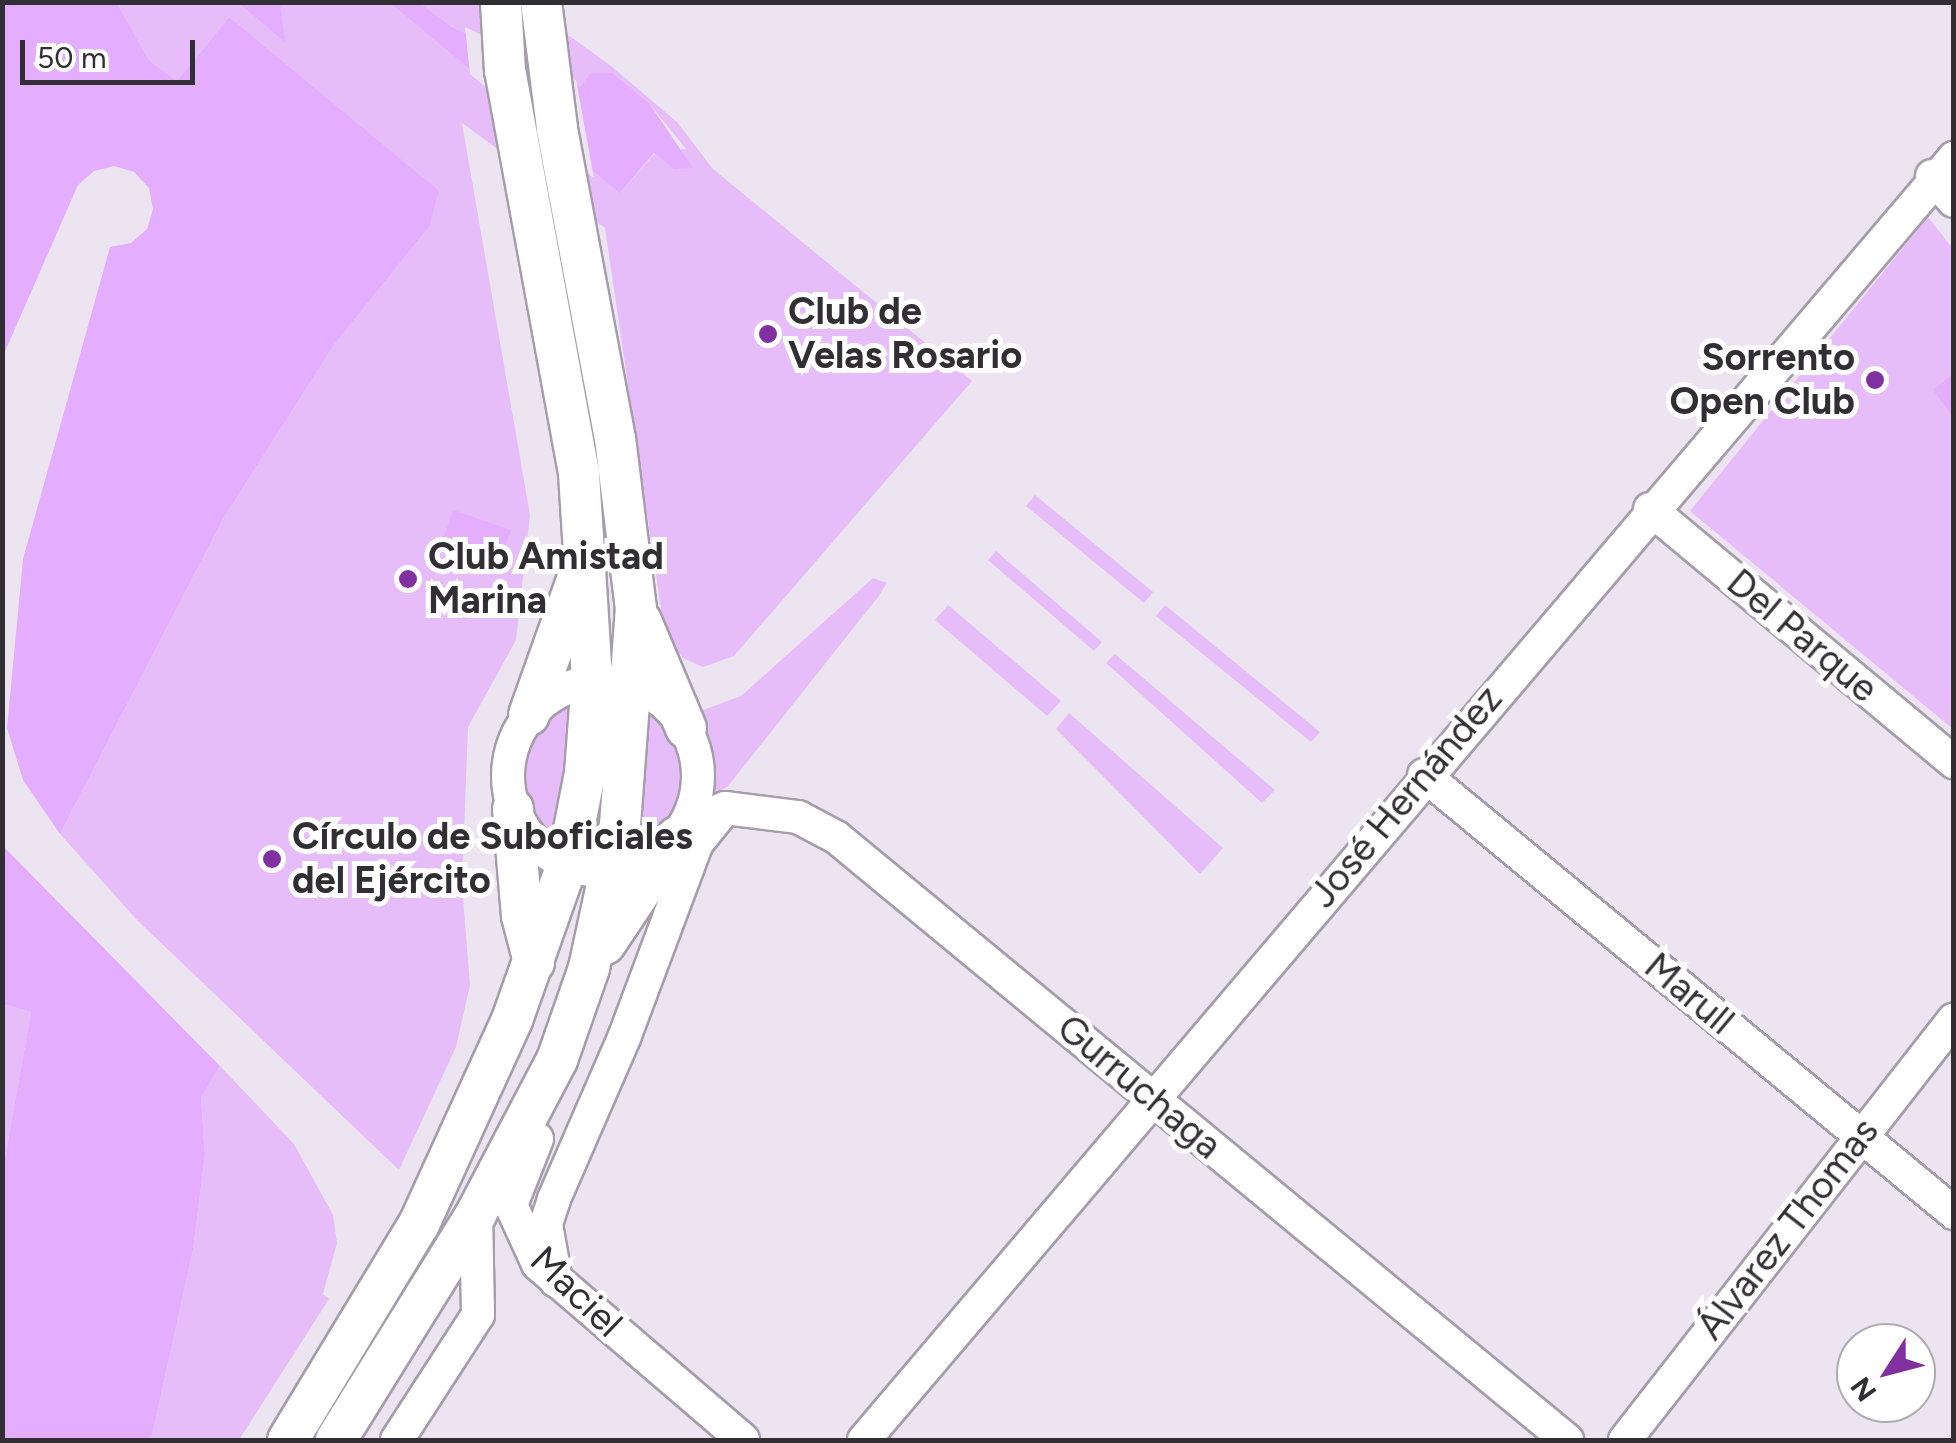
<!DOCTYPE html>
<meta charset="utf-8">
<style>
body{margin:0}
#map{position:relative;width:1956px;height:1443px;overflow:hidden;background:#ede4f2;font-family:Figtree,sans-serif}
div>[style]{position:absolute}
.green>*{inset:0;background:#e6bdf9}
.water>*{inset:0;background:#e5adfe}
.pier>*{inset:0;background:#ede4f2}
.roads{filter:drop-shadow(2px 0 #a59da9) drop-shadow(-2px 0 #a59da9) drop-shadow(0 2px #a59da9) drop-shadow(0 -2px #a59da9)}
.minor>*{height:32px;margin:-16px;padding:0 16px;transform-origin:16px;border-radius:16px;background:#fff}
.minor>.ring{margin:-16px;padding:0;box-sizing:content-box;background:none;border:32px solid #fff;border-radius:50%}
.major>*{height:40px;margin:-20px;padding:0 20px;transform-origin:20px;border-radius:20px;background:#fff}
.dots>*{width:28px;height:28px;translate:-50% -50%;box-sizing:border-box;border:5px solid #fff;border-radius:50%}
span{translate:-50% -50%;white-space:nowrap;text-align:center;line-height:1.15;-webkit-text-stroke:10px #fff;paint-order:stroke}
.poi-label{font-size:38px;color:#322f34;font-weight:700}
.left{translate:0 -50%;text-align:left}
.right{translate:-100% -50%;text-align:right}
.street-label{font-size:38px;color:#322f34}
.frame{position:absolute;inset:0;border:5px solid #322f34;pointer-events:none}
.north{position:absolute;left:1836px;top:1323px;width:100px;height:100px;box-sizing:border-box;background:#fff;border:2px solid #adacae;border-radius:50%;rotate:234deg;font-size:28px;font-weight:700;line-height:40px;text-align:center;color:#322f34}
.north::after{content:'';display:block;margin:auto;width:35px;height:45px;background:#8130a0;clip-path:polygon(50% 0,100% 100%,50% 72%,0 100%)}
.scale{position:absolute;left:20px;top:40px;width:175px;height:45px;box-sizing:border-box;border:5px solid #322f34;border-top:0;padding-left:12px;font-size:30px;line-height:35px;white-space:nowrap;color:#322f34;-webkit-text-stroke:8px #fff;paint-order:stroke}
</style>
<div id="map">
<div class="green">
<div style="clip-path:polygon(117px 3px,390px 3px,621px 192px,655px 153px,686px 149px,649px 103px,612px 74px,580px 88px,452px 27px,420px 3px,498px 3px,571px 37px,611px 66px,677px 122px,713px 169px,972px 381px,734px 656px,703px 667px,683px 658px,665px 636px,605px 228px,462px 123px,530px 515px,516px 640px,468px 727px,462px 885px,470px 985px,456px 1047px,399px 1170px,137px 920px,60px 834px,223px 519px,334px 345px,429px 227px,229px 17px,177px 81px,149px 60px)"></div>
<div style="clip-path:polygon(1928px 217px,1953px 249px,1953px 729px,1690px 511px)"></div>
<div style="clip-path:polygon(1035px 495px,1153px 592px,1144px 603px,1026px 506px)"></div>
<div style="clip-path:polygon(996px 551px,1102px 642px,1094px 651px,988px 560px)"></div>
<div style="clip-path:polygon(873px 578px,887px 583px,878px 597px,728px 786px,708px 798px,705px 745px,692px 714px,741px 696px)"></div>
<div style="clip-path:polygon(948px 605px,1061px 701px,1047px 716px,935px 620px)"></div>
<div style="clip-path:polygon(1165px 605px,1320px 732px,1311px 742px,1156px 616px)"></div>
<div style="clip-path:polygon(1115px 654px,1275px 790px,1262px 803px,1106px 663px)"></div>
<div style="clip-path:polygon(571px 697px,569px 742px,554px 844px,527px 822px,516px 761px,535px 724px)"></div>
<div style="clip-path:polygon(645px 699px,665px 714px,684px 746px,685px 796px,660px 839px,624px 861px)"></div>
<div style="clip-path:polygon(1069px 713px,1223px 848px,1200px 874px,1056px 729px)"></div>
<div style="clip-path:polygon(3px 1004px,31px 1012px,3px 1168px)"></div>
<div style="clip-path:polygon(220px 1066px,294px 1144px,333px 1215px,337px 1243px,323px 1294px,329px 1299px,239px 1440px,151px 1440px,193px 1250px,205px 1155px,201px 1098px)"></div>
</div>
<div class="water">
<div style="clip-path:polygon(3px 2px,117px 3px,149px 60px,177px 81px,229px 17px,439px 191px,429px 227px,334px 345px,223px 519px,60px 834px,23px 780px,7px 728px,23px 559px,110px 247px,131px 243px,147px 229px,153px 209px,149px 188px,134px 172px,114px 166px,94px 171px,78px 185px,3px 356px)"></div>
<div style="clip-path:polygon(239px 3px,280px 3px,285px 42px)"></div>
<div style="clip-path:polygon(390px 3px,420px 3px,452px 27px,580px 87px,591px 73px,612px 73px,649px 103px,693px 168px,674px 169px,654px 153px,620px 193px)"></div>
<div style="clip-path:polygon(1953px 374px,1953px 417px,1933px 390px)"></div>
<div style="clip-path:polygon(453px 510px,511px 530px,499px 564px,442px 543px)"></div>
<div style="clip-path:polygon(2px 845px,220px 1066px,201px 1098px,205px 1155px,193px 1250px,151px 1440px,3px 1440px,3px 1168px,31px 1012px,3px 1004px)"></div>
</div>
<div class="pier">
<div style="clip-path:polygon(465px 27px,576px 80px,594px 178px,470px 74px)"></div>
</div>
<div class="roads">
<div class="minor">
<div style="left:1932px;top:176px;width:33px;rotate:49deg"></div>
<div style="left:1650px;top:509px;width:396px;rotate:39.8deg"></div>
<div class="ring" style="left:508px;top:681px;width:158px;height:158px"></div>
<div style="left:1424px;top:775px;width:688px;rotate:39.57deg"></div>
<div style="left:684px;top:827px;width:45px;rotate:-24.9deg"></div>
<div style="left:725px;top:808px;width:74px;rotate:7deg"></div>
<div style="left:798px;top:817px;width:43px;rotate:27.8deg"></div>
<div style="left:836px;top:837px;width:948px;rotate:39.52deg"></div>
<div style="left:537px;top:1139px;width:71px;rotate:111.5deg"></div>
<div style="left:511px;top:1205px;width:65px;rotate:65.4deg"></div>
<div style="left:538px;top:1264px;width:270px;rotate:40.6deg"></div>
<div style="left:556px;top:1281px;width:58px;rotate:-100deg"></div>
<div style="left:546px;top:1224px;width:26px;rotate:-72deg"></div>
<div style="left:554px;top:1199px;width:176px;rotate:-66.5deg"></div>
<div style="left:624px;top:1038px;width:208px;rotate:-69.5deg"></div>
<div style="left:697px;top:843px;width:35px;rotate:-51deg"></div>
<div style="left:397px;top:1440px;width:149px;rotate:-57.1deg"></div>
<div style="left:478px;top:1315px;width:101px;rotate:-91.1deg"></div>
<div style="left:864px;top:1440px;width:1683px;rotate:-49.63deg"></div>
<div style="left:1625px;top:1440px;width:534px;rotate:-51.99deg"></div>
</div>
<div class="major">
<div style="left:641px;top:621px;width:116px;rotate:67.2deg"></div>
<div style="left:529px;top:715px;width:152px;rotate:-70.4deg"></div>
<div style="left:513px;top:809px;width:107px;rotate:85.2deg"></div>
<div style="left:522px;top:916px;width:48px;rotate:75.4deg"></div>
<div style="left:605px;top:944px;width:129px;rotate:-56.1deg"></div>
<div style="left:288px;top:1440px;width:253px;rotate:-58.8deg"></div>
<div style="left:419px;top:1224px;width:224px;rotate:-65.5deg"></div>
<div style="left:512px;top:1020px;width:164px;rotate:-70.5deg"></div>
<div style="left:567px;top:865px;width:94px;rotate:-78.9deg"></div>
<div style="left:585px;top:773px;width:93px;rotate:-85.7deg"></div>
<div style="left:592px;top:680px;width:207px;rotate:-93.6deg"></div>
<div style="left:579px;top:473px;width:409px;rotate:-100.4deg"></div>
<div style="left:505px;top:71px;width:69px;rotate:-93.3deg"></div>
<div style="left:336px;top:1440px;width:266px;rotate:-58.2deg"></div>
<div style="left:476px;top:1214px;width:174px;rotate:-62.3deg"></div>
<div style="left:557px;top:1060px;width:97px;rotate:-70.8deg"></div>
<div style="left:589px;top:968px;width:146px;rotate:-77.8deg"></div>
<div style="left:620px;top:825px;width:217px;rotate:-85.8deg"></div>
<div style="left:636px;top:609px;width:171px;rotate:-97deg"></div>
<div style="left:615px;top:439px;width:316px;rotate:-100.6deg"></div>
<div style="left:557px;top:128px;width:127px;rotate:-97.2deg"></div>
</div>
</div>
<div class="dots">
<div style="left:768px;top:334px;background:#8130a0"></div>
<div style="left:1875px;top:380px;background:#8130a0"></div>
<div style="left:408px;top:579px;background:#8130a0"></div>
<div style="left:272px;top:859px;background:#8130a0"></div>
</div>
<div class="poi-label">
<span class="left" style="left:788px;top:334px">Club de<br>Velas Rosario</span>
<span class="right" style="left:1855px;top:380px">Sorrento<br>Open Club</span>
<span class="left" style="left:428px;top:579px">Club Amistad<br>Marina</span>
<span class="left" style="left:292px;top:859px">Círculo de Suboficiales<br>del Ejército</span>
</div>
<div class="street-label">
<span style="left:1802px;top:636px;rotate:40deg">Del Parque</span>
<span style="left:1406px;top:797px;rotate:-50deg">José Hernández</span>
<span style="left:1689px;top:994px;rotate:40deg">Marull</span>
<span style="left:1139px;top:1087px;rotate:40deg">Gurruchaga</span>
<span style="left:1788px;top:1229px;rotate:-52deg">Álvarez Thomas</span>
<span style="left:576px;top:1292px;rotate:44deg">Maciel</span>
</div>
<div class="frame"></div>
<div class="north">N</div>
<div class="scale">50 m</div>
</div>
